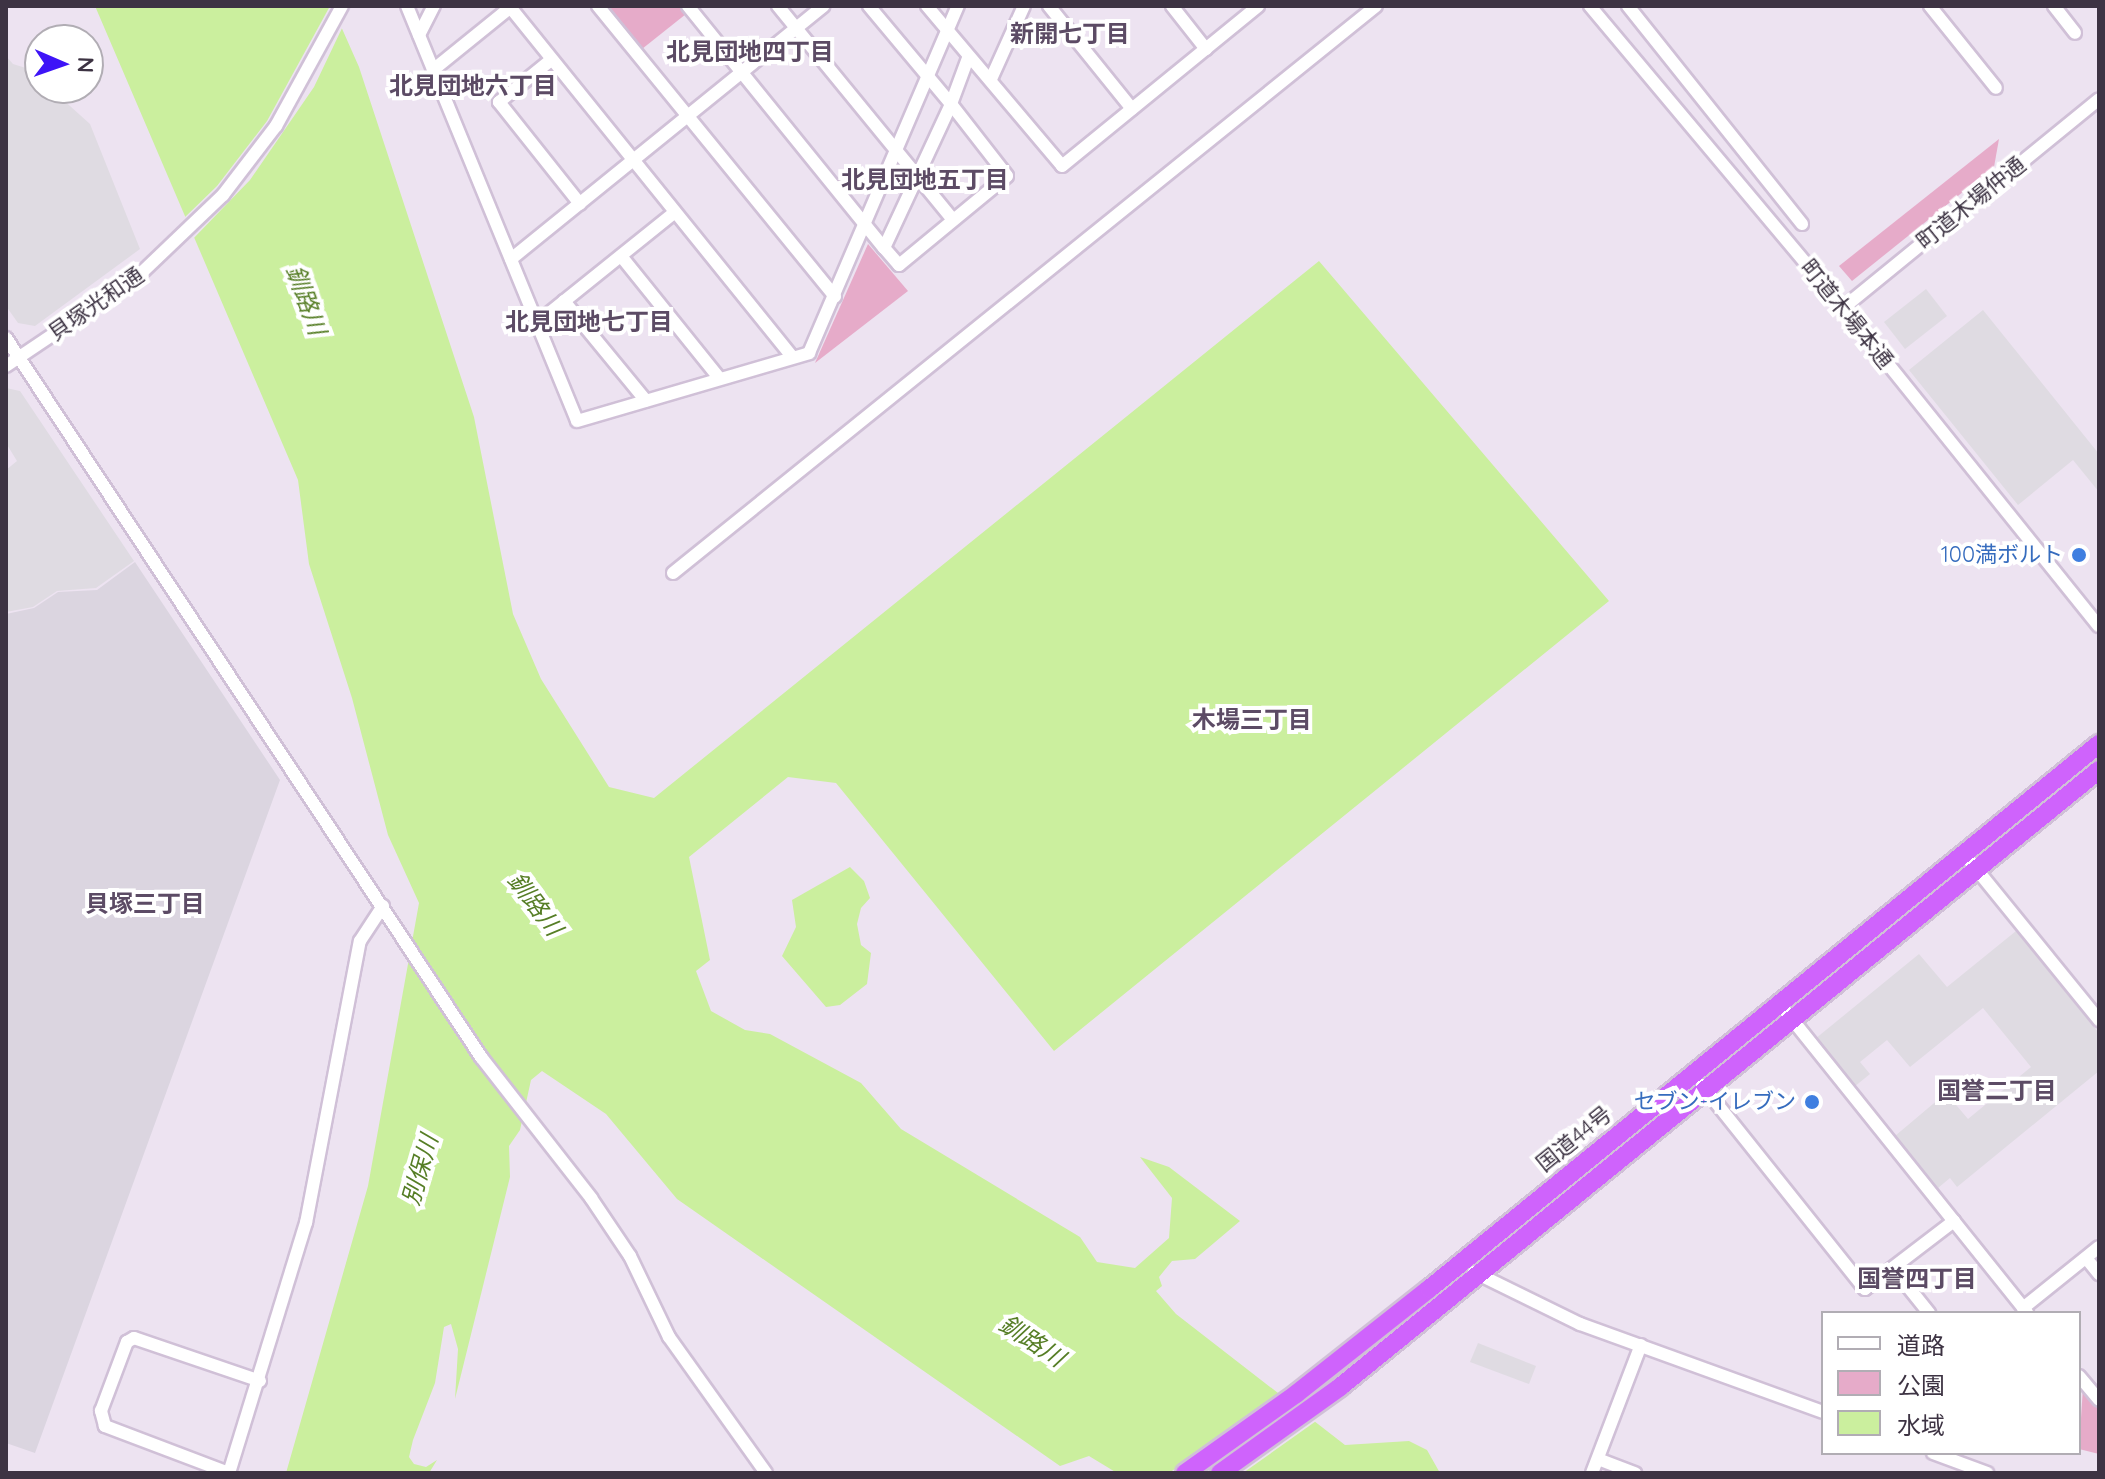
<!DOCTYPE html>
<meta charset="utf-8">
<style>
body{margin:0}
#map{position:relative;width:2105px;height:1479px;overflow:hidden;background:#ede3f1;font-family:Quicksand,"Noto Sans JP",sans-serif}
div>[style]{position:absolute}
.industrial>*{inset:0;background:#dbd5e0}
.green>*{inset:0;background:#e6abc9}
.parking>*{inset:0;background:#dfdbe2}
.water>*{inset:0;background:#cbef9e}
.pier>*{inset:0;background:#ede3f1}
.roads{filter:drop-shadow(2px 0 #d0c0d7) drop-shadow(-2px 0 #d0c0d7) drop-shadow(0 2px #d0c0d7) drop-shadow(0 -2px #d0c0d7)}
.minor>*{height:12px;margin:-6px;padding:0 6px;transform-origin:6px;border-radius:6px;background:#fff}
.highway>*{height:18px;margin:-9px;padding:0 9px;transform-origin:9px;border-radius:9px;background:#cf63fc}
.dots>*{width:22px;height:22px;translate:-50% -50%;box-sizing:border-box;border:4px solid #fff;border-radius:50%}
span{translate:-50% -50%;white-space:nowrap;text-align:center;line-height:1.15;-webkit-text-stroke:8px #fff;paint-order:stroke}
.street-label{font-size:22px;color:#3d3343}
.shop-label{font-size:22px;color:#366cbe}
.right{translate:-100% -50%;text-align:right}
.neighbourhood-label{font-size:24px;color:#5c4b65;font-weight:700}
.water-label{font-size:24px;color:#567e26;font-style:italic}
.frame{position:absolute;inset:0;border:8px solid #3d3343;pointer-events:none}
.legend{position:absolute;left:1821px;top:1311px;width:260px;height:144px;box-sizing:border-box;background:#fff;border:2px solid #b1adb4;margin:0;padding:10px 14px;list-style:none;font-size:24px;color:#3d3343}
.legend li{display:flex;align-items:center;gap:16px;height:40px}
.legend b{width:40px;border:2px solid #b1adb4}
.north{position:absolute;left:24px;top:24px;width:80px;height:80px;box-sizing:border-box;background:#fff;border:2px solid #b1adb4;border-radius:50%;rotate:92deg;font-size:22px;font-weight:700;line-height:32px;text-align:center;color:#3d3343}
.north::after{content:'';display:block;margin:auto;width:28px;height:36px;background:#3e14f7;clip-path:polygon(50% 0,100% 100%,50% 72%,0 100%)}
</style>
<div id="map">
<div class="industrial">
<div style="clip-path:polygon(135px 562px,280px 780px,35px 1453px,6px 1443px,6px 614px,34px 608px,58px 592px,97px 590px)"></div>
</div>
<div class="green">
<div style="clip-path:polygon(607px 6px,679px 6px,686px 14px,642px 49px)"></div>
<div style="clip-path:polygon(1999px 139px,1994px 167px,1852px 281px,1839px 266px)"></div>
<div style="clip-path:polygon(868px 244px,908px 291px,815px 363px)"></div>
<div style="clip-path:polygon(2083px 1387px,2099px 1407px,2099px 1454px,2079px 1449px)"></div>
</div>
<div class="parking">
<div style="clip-path:polygon(6px 56px,13px 64px,29px 69px,40px 79px,40px 88px,50px 88px,90px 124px,140px 249px,35px 326px,18px 323px,6px 306px)"></div>
<div style="clip-path:polygon(1926px 289px,1947px 316px,1905px 349px,1884px 322px)"></div>
<div style="clip-path:polygon(1983px 310px,2099px 454px,2099px 492px,2073px 460px,2018px 505px,1909px 370px)"></div>
<div style="clip-path:polygon(6px 388px,20px 391px,134px 561px,96px 588px,57px 591px,33px 607px,6px 612px,6px 470px,17px 461px,6px 443px)"></div>
<div style="clip-path:polygon(2016px 931px,2099px 1033px,2099px 1071px,1957px 1187px,1950px 1178px,1938px 1188px,1895px 1136px,1946px 1093px,1968px 1119px,2031px 1067px,1983px 1008px,1910px 1067px,1887px 1040px,1860px 1062px,1870px 1074px,1854px 1087px,1815px 1039px,1919px 954px,1947px 987px)"></div>
<div style="clip-path:polygon(1478px 1343px,1536px 1366px,1529px 1384px,1470px 1362px)"></div>
</div>
<div class="water">
<div style="clip-path:polygon(95px 6px,332px 6px,359px 67px,474px 417px,513px 614px,541px 679px,609px 787px,654px 798px,1319px 261px,1609px 601px,1054px 1051px,836px 783px,788px 777px,689px 857px,710px 960px,696px 971px,711px 1011px,745px 1030px,770px 1034px,861px 1083px,901px 1129px,1080px 1237px,1097px 1262px,1135px 1268px,1169px 1238px,1172px 1198px,1140px 1157px,1169px 1167px,1240px 1221px,1195px 1259px,1172px 1261px,1159px 1277px,1162px 1286px,1156px 1291px,1176px 1314px,1345px 1445px,1409px 1441px,1427px 1450px,1440px 1473px,1117px 1473px,1089px 1456px,1060px 1466px,677px 1199px,606px 1114px,542px 1071px,531px 1080px,520px 1130px,509px 1146px,510px 1177px,455px 1399px,458px 1349px,451px 1324px,444px 1327px,435px 1383px,413px 1440px,409px 1457px,414px 1464px,426px 1467px,437px 1460px,429px 1473px,286px 1473px,368px 1186px,419px 903px,388px 835px,352px 698px,309px 564px,298px 480px)"></div>
<div style="clip-path:polygon(850px 867px,864px 881px,870px 898px,861px 908px,857px 924px,861px 945px,871px 953px,867px 984px,840px 1005px,826px 1007px,782px 956px,796px 927px,792px 900px)"></div>
</div>
<div class="pier">
<div style="clip-path:polygon(330px 6px,336px 6px,344px 24px,314px 87px,250px 180px,191px 241px,182px 220px,217px 186px,267px 121px)"></div>
<div style="clip-path:polygon(1285px 1392px,1319px 1419px,1243px 1473px,1169px 1473px)"></div>
</div>
<div class="roads">
<div class="minor">
<div style="left:407px;top:6px;width:448px;rotate:67.7deg"></div>
<div style="left:577px;top:421px;width:242px;rotate:-16.3deg"></div>
<div style="left:809px;top:353px;width:378px;rotate:-66.8deg"></div>
<div style="left:598px;top:6px;width:375px;rotate:50.8deg"></div>
<div style="left:688px;top:6px;width:311px;rotate:51deg"></div>
<div style="left:778px;top:6px;width:276px;rotate:50.7deg"></div>
<div style="left:869px;top:6px;width:128px;rotate:50.1deg"></div>
<div style="left:951px;top:104px;width:91px;rotate:52.1deg"></div>
<div style="left:1007px;top:176px;width:140px;rotate:140.5deg"></div>
<div style="left:899px;top:265px;width:23px;rotate:-131deg"></div>
<div style="left:884px;top:248px;width:159px;rotate:-65deg"></div>
<div style="left:951px;top:104px;width:49px;rotate:-69.7deg"></div>
<div style="left:927px;top:6px;width:209px;rotate:49.8deg"></div>
<div style="left:1062px;top:166px;width:253px;rotate:-39.2deg"></div>
<div style="left:1049px;top:6px;width:132px;rotate:51.1deg"></div>
<div style="left:1172px;top:6px;width:55px;rotate:51.7deg"></div>
<div style="left:1590px;top:6px;width:394px;rotate:50deg"></div>
<div style="left:1843px;top:308px;width:408px;rotate:51.2deg"></div>
<div style="left:1628px;top:6px;width:279px;rotate:51.4deg"></div>
<div style="left:1930px;top:6px;width:105px;rotate:51.2deg"></div>
<div style="left:2054px;top:6px;width:34px;rotate:52deg"></div>
<div style="left:510px;top:7px;width:449px;rotate:51.1deg"></div>
<div style="left:419px;top:35px;width:33px;rotate:-63deg"></div>
<div style="left:551px;top:60px;width:67px;rotate:141.1deg"></div>
<div style="left:499px;top:102px;width:130px;rotate:51.5deg"></div>
<div style="left:433px;top:70px;width:102px;rotate:-39deg"></div>
<div style="left:991px;top:79px;width:80px;rotate:-65.7deg"></div>
<div style="left:621px;top:256px;width:156px;rotate:51.2deg"></div>
<div style="left:511px;top:259px;width:402px;rotate:-39deg"></div>
<div style="left:564px;top:301px;width:129px;rotate:50.6deg"></div>
<div style="left:1843px;top:308px;width:330px;rotate:-39.2deg"></div>
<div style="left:537px;top:323px;width:177px;rotate:-38.8deg"></div>
<div style="left:6px;top:338px;width:862px;rotate:56.55deg"></div>
<div style="left:481px;top:1057px;width:179px;rotate:52deg"></div>
<div style="left:591px;top:1198px;width:70px;rotate:56.1deg"></div>
<div style="left:630px;top:1256px;width:90px;rotate:64.3deg"></div>
<div style="left:669px;top:1337px;width:167px;rotate:54.5deg"></div>
<div style="left:6px;top:366px;width:154px;rotate:-33.9deg"></div>
<div style="left:134px;top:280px;width:123px;rotate:-43.7deg"></div>
<div style="left:223px;top:195px;width:87px;rotate:-52.5deg"></div>
<div style="left:276px;top:126px;width:137px;rotate:-61.2deg"></div>
<div style="left:673px;top:573px;width:903px;rotate:-38.89deg"></div>
<div style="left:1965px;top:855px;width:213px;rotate:50.9deg"></div>
<div style="left:1779px;top:1003px;width:397px;rotate:51.3deg"></div>
<div style="left:1702px;top:1085px;width:261px;rotate:51.4deg"></div>
<div style="left:1865px;top:1289px;width:112px;rotate:-37.4deg"></div>
<div style="left:2086px;top:1258px;width:21px;rotate:51deg"></div>
<div style="left:1893px;top:1268px;width:58px;rotate:51.3deg"></div>
<div style="left:1474px;top:1272px;width:118px;rotate:26.1deg"></div>
<div style="left:1580px;top:1324px;width:258px;rotate:19.9deg"></div>
<div style="left:2023px;top:1308px;width:97px;rotate:-38.8deg"></div>
<div style="left:2079px;top:1376px;width:31px;rotate:50deg"></div>
<div style="left:1933px;top:1453px;width:58px;rotate:20.3deg"></div>
<div style="left:1598px;top:1459px;width:40px;rotate:21deg"></div>
<div style="left:229px;top:1473px;width:262px;rotate:-72.9deg"></div>
<div style="left:306px;top:1223px;width:287px;rotate:-79.2deg"></div>
<div style="left:360px;top:941px;width:42px;rotate:-56.7deg"></div>
<div style="left:229px;top:1473px;width:133px;rotate:-159.2deg"></div>
<div style="left:105px;top:1426px;width:16px;rotate:-105deg"></div>
<div style="left:101px;top:1411px;width:74px;rotate:-69.4deg"></div>
<div style="left:127px;top:1342px;width:8px;rotate:-30deg"></div>
<div style="left:134px;top:1338px;width:133px;rotate:18.8deg"></div>
<div style="left:1592px;top:1473px;width:137px;rotate:-69.1deg"></div>
</div>
<div class="highway">
<div style="left:1185px;top:1473px;width:136px;rotate:-35.4deg"></div>
<div style="left:1296px;top:1394px;width:169px;rotate:-38.3deg"></div>
<div style="left:1429px;top:1289px;width:864px;rotate:-39.13deg"></div>
<div style="left:1220px;top:1473px;width:148px;rotate:-35.6deg"></div>
<div style="left:1340px;top:1387px;width:978px;rotate:-39.11deg"></div>
</div>
</div>
<div class="dots">
<div style="left:2079px;top:555px;background:#3f7fe0"></div>
<div style="left:1812px;top:1102px;background:#3f7fe0"></div>
</div>
<div class="street-label">
<span style="left:1971px;top:203px;rotate:-39deg">町道木場仲通</span>
<span style="left:96px;top:304px;rotate:-35deg">貝塚光和通</span>
<span style="left:1847px;top:314px;rotate:51deg">町道木場本通</span>
<span style="left:1574px;top:1139px;rotate:-39deg">国道44号</span>
</div>
<div class="shop-label">
<span class="right" style="left:2063px;top:555px">100満ボルト</span>
<span class="right" style="left:1796px;top:1102px">セブン-イレブン</span>
</div>
<div class="neighbourhood-label">
<span style="left:1070px;top:34px">新開七丁目</span>
<span style="left:750px;top:52px">北見団地四丁目</span>
<span style="left:473px;top:86px">北見団地六丁目</span>
<span style="left:925px;top:180px">北見団地五丁目</span>
<span style="left:589px;top:322px">北見団地七丁目</span>
<span style="left:1252px;top:720px">木場三丁目</span>
<span style="left:145px;top:904px">貝塚三丁目</span>
<span style="left:1997px;top:1091px">国誉二丁目</span>
<span style="left:1917px;top:1279px">国誉四丁目</span>
</div>
<div class="water-label">
<span style="left:306px;top:300px;rotate:70deg">釧路川</span>
<span style="left:535px;top:904px;rotate:53deg">釧路川</span>
<span style="left:420px;top:1170px;rotate:-74deg">別保川</span>
<span style="left:1032px;top:1341px;rotate:33deg">釧路川</span>
</div>
<div class="frame"></div>
<ul class="legend">
<li><b style="height:10px;background:#fff"></b>道路</li>
<li><b style="height:22px;background:#e6abc9"></b>公園</li>
<li><b style="height:22px;background:#cbef9e"></b>水域</li>
</ul>
<div class="north">N</div>
</div>
